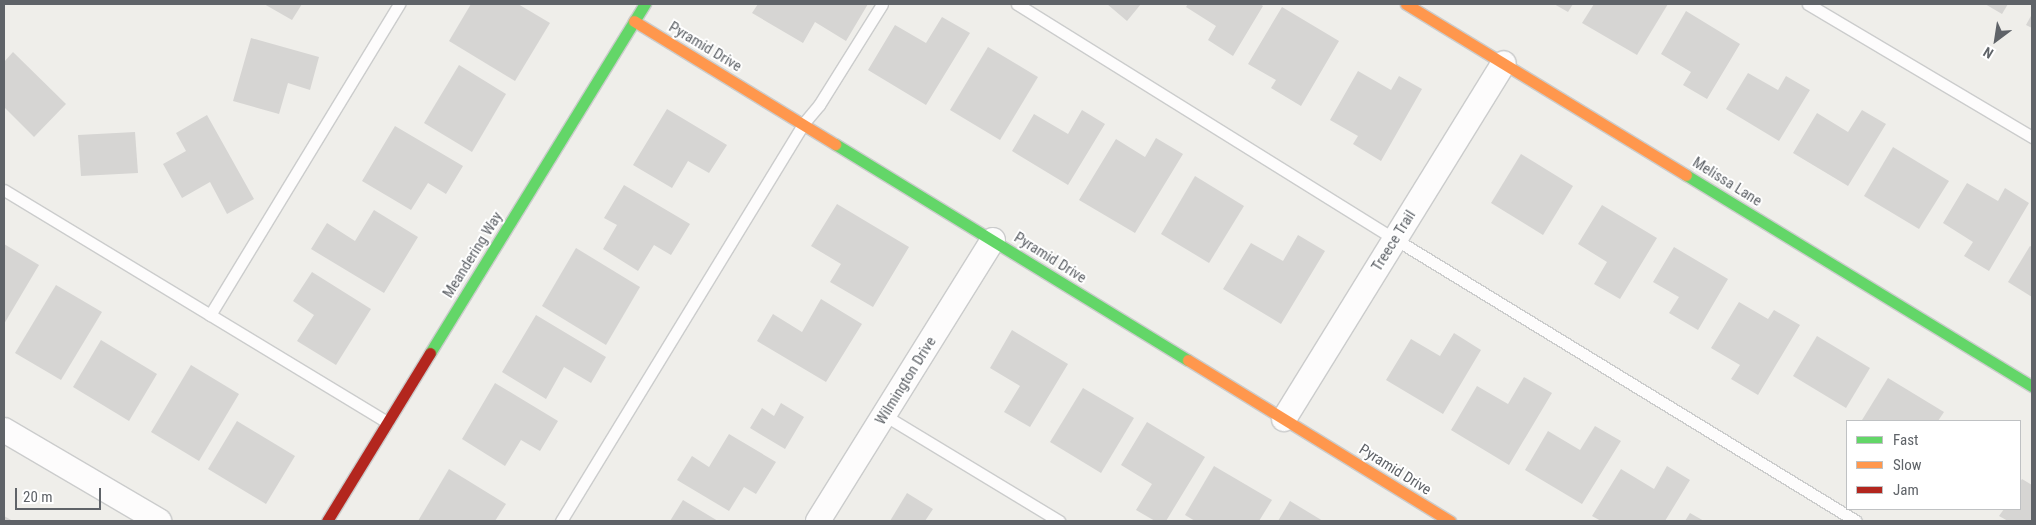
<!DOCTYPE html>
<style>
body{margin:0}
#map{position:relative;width:2036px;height:525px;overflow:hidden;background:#efeeea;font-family:"Roboto Condensed",sans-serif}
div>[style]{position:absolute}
.building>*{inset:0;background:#d6d5d3}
.roads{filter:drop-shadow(1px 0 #cbcccc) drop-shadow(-1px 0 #cbcccc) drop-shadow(0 1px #cbcccc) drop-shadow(0 -1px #cbcccc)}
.lane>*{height:11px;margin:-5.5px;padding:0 5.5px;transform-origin:5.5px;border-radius:5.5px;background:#fdfcfc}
.street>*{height:24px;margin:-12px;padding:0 12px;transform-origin:12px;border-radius:12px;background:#fdfcfc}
.fast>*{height:11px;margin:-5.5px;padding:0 5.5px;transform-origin:5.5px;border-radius:5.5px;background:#63d668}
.slow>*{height:11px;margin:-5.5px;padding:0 5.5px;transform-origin:5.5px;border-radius:5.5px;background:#ff974d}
.jam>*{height:11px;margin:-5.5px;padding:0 5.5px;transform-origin:5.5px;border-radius:5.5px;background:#b3261e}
span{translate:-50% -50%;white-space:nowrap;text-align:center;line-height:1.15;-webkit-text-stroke:4px #fff;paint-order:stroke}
.street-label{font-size:15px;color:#5f6368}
.frame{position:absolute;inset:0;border:5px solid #5f6368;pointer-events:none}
.legend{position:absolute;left:1846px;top:420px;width:175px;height:90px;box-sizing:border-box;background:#fff;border:1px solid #bfc1c3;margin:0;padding:6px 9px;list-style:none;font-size:15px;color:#5f6368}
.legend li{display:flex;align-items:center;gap:10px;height:25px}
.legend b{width:25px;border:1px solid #bfc1c3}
.north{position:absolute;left:1971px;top:15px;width:50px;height:50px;-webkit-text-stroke:4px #fff;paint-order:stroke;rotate:211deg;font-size:14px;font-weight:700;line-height:20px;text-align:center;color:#5f6368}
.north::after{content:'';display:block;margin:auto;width:18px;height:22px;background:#5f6368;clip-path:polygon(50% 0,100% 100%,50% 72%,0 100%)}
.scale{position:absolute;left:15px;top:488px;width:86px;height:22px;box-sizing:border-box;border:2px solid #5f6368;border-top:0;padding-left:6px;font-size:15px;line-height:18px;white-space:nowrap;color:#5f6368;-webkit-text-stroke:4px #fff;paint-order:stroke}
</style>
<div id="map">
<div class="building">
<div style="clip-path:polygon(264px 4px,302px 4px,292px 20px)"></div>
<div style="clip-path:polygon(471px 4px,518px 4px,550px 23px,515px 81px,449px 41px)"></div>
<div style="clip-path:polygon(758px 4px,868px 4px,846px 41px,815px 22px,803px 43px,752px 13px)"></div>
<div style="clip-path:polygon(1107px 4px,1141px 4px,1127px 21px)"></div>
<div style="clip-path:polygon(1188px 4px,1260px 4px,1263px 6px,1233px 56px,1208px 40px,1216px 26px,1186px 7px)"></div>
<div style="clip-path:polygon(1554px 4px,1573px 4px,1568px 12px)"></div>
<div style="clip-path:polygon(1594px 4px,1668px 4px,1637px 55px,1582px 23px)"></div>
<div style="clip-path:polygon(1985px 4px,2008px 4px,2002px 14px)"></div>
<div style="clip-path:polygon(1282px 7px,1339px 41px,1301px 106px,1271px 88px,1276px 80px,1248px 64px)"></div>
<div style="clip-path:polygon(1686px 11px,1740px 44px,1707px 99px,1683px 85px,1691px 72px,1661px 54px)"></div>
<div style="clip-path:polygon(2032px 14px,2032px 28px,2026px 25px)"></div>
<div style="clip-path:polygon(942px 17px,970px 33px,926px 105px,868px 70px,895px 25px,926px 43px)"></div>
<div style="clip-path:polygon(251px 38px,319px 57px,310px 90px,288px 83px,279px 114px,233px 101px)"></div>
<div style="clip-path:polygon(988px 47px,1038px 77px,1000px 140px,950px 110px)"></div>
<div style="clip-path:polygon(13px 52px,66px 104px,34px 137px,4px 107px,4px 62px)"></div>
<div style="clip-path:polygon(459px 65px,506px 94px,472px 152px,424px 123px)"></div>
<div style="clip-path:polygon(1358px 71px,1391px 90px,1399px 76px,1422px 89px,1381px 161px,1353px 144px,1358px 136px,1330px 120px)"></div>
<div style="clip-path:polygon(1748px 73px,1778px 90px,1786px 76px,1810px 90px,1779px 141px,1726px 109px)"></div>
<div style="clip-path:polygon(667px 109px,727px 145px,709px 173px,688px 161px,672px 188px,633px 165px)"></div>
<div style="clip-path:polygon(1082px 110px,1105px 124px,1068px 185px,1012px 151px,1034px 114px,1068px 134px)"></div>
<div style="clip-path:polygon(1862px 110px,1886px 124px,1848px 186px,1793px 153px,1817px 113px,1848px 132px)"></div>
<div style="clip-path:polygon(207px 115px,254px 199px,227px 214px,210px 182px,182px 198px,163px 164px,186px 151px,176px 133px)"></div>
<div style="clip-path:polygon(395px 126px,463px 166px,446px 194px,428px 183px,411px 210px,362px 181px)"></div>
<div style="clip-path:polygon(135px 132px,138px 173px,81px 176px,78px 135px)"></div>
<div style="clip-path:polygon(1156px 138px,1183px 154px,1135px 233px,1079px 200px,1116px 139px,1145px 157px)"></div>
<div style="clip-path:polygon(1893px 147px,1949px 181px,1919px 229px,1864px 196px)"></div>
<div style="clip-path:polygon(1521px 154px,1573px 186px,1543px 235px,1491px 203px)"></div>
<div style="clip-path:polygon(1195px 176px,1244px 206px,1209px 263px,1161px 234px)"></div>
<div style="clip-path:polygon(1967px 183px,1998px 201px,2005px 188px,2029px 203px,1989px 271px,1964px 256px,1973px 242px,1943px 223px)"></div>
<div style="clip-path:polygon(624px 185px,690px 224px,671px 255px,654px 245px,638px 271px,603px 249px,617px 225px,604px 218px)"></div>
<div style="clip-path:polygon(837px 204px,909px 247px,873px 307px,830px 282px,841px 264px,811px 246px)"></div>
<div style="clip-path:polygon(1602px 205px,1657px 238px,1620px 299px,1594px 284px,1607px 262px,1578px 244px)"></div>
<div style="clip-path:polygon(374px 210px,418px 237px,384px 293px,311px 249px,327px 223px,355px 241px)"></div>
<div style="clip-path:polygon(1298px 235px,1325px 251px,1281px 324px,1223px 289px,1251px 243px,1283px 261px)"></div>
<div style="clip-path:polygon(4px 244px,39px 265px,4px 324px)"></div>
<div style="clip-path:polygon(2030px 246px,2032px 247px,2032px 297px,2008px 282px)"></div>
<div style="clip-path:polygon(1674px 247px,1728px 279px,1698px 330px,1669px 313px,1679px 297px,1653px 282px)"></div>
<div style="clip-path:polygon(576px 248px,640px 287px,606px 345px,542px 306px)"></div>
<div style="clip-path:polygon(312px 272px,371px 309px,336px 365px,297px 341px,314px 315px,293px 301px)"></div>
<div style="clip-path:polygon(56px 285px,102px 312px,61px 380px,15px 353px)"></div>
<div style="clip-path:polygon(821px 299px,862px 324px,826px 382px,757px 341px,773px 314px,802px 332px)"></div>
<div style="clip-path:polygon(1739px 302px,1768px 319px,1774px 310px,1800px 325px,1758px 395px,1731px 379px,1740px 365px,1711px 348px)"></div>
<div style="clip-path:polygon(536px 315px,606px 357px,591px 383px,564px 367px,546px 399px,502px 372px)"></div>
<div style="clip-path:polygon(1012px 330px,1068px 364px,1030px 427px,1004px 412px,1020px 386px,990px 368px)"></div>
<div style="clip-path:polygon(1454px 333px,1481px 350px,1443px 414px,1386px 380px,1411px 339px,1440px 356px)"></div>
<div style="clip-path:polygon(1817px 336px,1870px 368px,1846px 408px,1793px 376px)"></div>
<div style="clip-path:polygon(101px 340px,157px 374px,129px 421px,73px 387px)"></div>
<div style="clip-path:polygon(191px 365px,239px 394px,199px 461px,151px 432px)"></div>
<div style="clip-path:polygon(1524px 377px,1552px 393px,1509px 465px,1451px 430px,1477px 386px,1508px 404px)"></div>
<div style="clip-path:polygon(1888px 378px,1944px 412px,1938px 421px,1862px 420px)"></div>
<div style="clip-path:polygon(495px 383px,558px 421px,540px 451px,521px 440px,505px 466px,462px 439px)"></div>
<div style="clip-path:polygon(1083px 388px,1134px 418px,1101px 473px,1050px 442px)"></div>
<div style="clip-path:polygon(781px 403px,804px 417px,785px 449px,750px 428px,762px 408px,774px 416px)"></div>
<div style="clip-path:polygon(237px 421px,295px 456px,266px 504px,208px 469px)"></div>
<div style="clip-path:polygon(1147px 422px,1205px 457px,1166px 521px,1155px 521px,1136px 510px,1152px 484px,1121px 465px)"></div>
<div style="clip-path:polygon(1595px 426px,1621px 441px,1582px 504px,1525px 470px,1548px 431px,1580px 450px)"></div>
<div style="clip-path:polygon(729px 434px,776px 462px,756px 494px,744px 487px,729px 511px,677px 480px,692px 456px,709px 467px)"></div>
<div style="clip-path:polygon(1214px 466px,1272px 500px,1259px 521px,1195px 521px,1185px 515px)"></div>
<div style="clip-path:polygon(1667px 466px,1690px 480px,1665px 521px,1601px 521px,1592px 516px,1621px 469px,1654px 489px)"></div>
<div style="clip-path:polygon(449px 469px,506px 504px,495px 521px,418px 521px)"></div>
<div style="clip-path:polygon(2022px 479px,2032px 485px,2032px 521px,2008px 521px,1999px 516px,2004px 509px,2020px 509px,2020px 482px)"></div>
<div style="clip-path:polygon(907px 493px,933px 509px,925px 521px,890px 521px)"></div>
<div style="clip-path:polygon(683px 500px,718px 521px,670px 521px)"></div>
<div style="clip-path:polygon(1290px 501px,1323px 521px,1278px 521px)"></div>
<div style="clip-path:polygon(1690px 513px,1704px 521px,1685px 521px)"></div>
<div style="clip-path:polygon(4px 516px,13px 521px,4px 521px)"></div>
</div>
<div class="roads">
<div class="lane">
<div style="left:1017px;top:4px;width:445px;rotate:31.9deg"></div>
<div style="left:1395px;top:239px;width:540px;rotate:31.45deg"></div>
<div style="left:1808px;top:4px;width:261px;rotate:30.7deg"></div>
<div style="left:4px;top:190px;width:448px;rotate:31.2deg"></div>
<div style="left:210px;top:315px;width:364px;rotate:-58.7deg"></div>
<div style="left:884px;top:415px;width:205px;rotate:31.2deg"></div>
<div style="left:561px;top:521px;width:465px;rotate:-58.6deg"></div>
<div style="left:803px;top:124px;width:25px;rotate:-50deg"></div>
<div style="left:819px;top:105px;width:119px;rotate:-58deg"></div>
</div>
<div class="street">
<div style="left:1284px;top:419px;width:418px;rotate:-58.3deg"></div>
<div style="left:4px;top:430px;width:180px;rotate:30.4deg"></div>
<div style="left:818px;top:521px;width:331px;rotate:-58.1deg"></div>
</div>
<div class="fast">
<div style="left:835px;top:144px;width:414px;rotate:31.5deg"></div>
<div style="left:1686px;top:175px;width:405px;rotate:31.4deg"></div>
<div style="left:430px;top:353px;width:410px;rotate:-58.4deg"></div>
</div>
<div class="slow">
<div style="left:1406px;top:4px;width:328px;rotate:31.4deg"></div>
<div style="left:634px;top:21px;width:236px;rotate:31.5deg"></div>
<div style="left:1188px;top:360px;width:308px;rotate:31.6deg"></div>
</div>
<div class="jam">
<div style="left:327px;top:521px;width:197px;rotate:-58.5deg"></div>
</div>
</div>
<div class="street-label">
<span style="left:705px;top:47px;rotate:31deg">Pyramid Drive</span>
<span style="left:1727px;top:182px;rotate:32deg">Melissa Lane</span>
<span style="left:1394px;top:241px;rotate:-58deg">Treece Trail</span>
<span style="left:473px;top:255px;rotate:-58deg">Meandering Way</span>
<span style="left:1050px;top:258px;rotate:32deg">Pyramid Drive</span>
<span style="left:906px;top:381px;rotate:-58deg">Wilmington Drive</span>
<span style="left:1395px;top:470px;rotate:32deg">Pyramid Drive</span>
</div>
<div class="frame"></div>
<ul class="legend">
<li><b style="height:6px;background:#63d668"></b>Fast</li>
<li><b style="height:6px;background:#ff974d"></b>Slow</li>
<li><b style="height:6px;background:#b3261e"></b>Jam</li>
</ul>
<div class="north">N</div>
<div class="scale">20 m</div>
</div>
